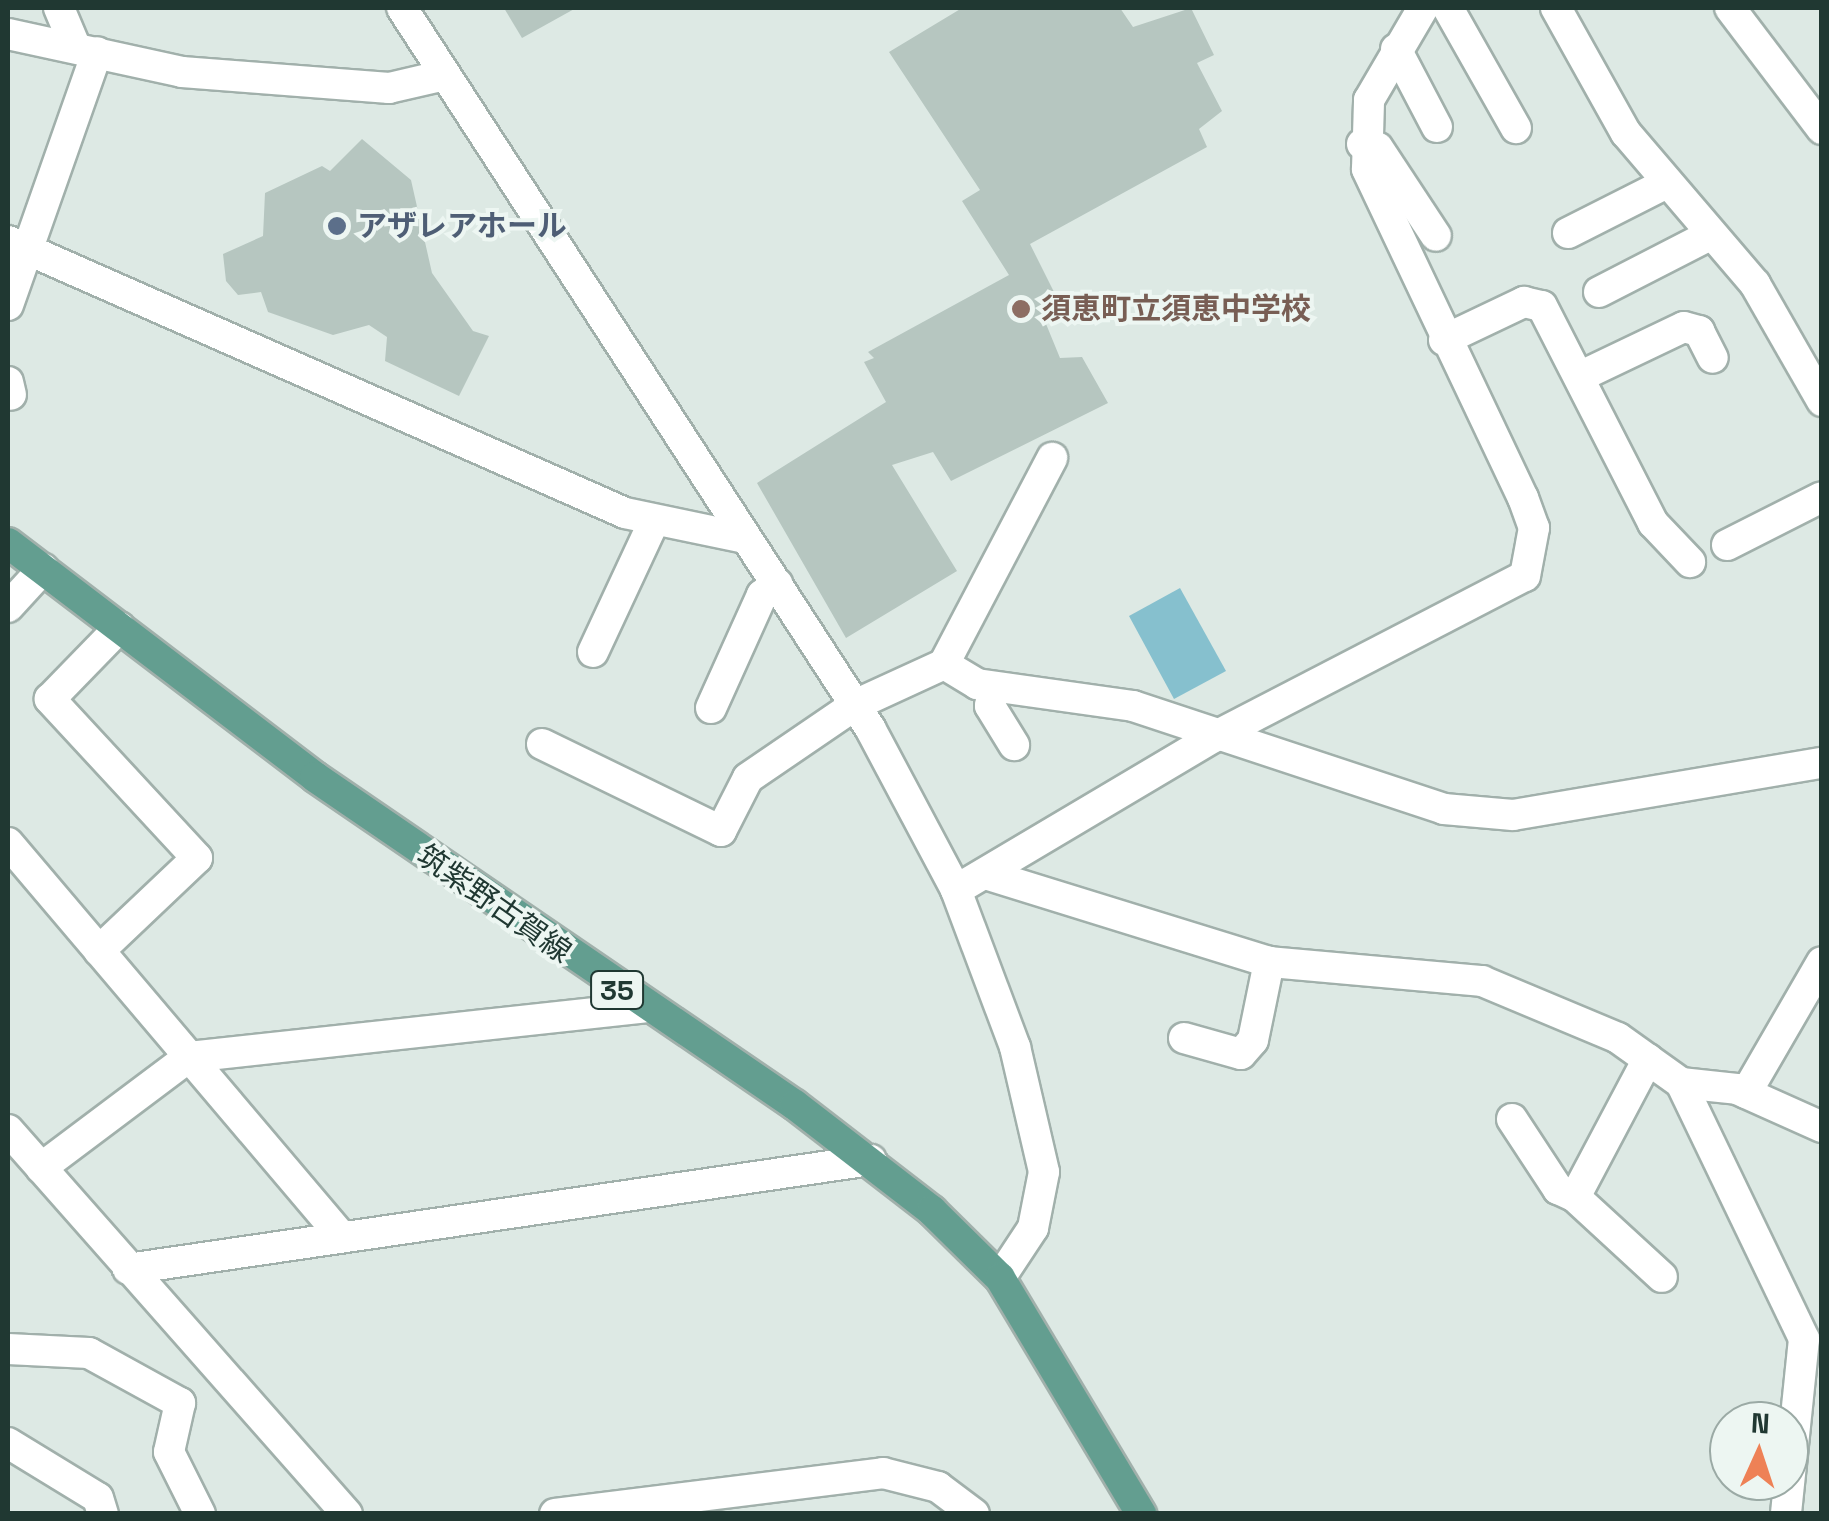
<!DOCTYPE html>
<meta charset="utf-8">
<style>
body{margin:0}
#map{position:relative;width:1829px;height:1521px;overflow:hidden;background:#dde9e4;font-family:"Space Grotesk","Noto Sans JP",sans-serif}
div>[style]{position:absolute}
.water>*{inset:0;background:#86c0ce}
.building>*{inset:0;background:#b6c6c0}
.roads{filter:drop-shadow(2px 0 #a1b0ab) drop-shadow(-2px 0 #a1b0ab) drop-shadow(0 2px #a1b0ab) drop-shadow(0 -2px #a1b0ab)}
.minor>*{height:30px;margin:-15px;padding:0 15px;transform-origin:15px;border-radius:15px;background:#fff}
.major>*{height:30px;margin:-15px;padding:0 15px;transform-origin:15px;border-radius:15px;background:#639e90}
.dots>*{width:28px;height:28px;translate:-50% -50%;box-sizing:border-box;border:5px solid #edf6f2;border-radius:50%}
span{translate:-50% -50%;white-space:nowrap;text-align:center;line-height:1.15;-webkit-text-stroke:8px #edf6f2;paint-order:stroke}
.shield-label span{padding:2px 8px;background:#edf6f2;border:2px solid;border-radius:8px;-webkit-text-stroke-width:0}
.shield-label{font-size:28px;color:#203832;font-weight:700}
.service-label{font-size:30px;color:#4e5e75;font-weight:700}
.left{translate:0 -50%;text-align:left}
.education-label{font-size:30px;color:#785e54;font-weight:700}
.street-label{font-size:30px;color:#203832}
.frame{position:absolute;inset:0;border:10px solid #203832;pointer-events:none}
.north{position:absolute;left:1709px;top:1401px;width:100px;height:100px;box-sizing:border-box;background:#edf6f2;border:2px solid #9baaa5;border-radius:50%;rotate:3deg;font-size:28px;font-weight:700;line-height:40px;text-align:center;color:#203832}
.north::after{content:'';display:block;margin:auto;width:35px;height:45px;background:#ee8156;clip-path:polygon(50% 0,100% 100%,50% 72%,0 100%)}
</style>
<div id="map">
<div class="water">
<div style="clip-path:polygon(1180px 588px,1226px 671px,1174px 699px,1129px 616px)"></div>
</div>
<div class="building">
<div style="clip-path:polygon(504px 8px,576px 8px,522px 38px)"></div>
<div style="clip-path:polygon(962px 8px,1120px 8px,1133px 27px,1191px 8px,1214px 55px,1197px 63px,1222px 111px,1199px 129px,1207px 147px,1030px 244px,1063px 310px,1044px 319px,1060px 358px,1082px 357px,1108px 403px,951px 481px,933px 452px,892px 465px,957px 571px,846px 638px,757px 483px,886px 402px,864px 362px,874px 358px,868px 352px,1009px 275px,962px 201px,980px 190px,889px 52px)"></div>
<div style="clip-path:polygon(362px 139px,411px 180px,432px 273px,473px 331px,489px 336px,459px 396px,385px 361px,387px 337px,369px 325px,333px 335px,268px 312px,261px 292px,238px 295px,226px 281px,223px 254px,263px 236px,265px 193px,322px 166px,330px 171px)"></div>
</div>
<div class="roads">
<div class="minor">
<div style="left:59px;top:8px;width:41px;rotate:67.2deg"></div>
<div style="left:402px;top:8px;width:859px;rotate:56.98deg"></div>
<div style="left:870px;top:728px;width:183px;rotate:62deg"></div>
<div style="left:956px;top:890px;width:168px;rotate:69.4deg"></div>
<div style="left:1015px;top:1047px;width:128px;rotate:76.9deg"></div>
<div style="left:1044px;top:1172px;width:57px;rotate:101.1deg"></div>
<div style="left:1033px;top:1228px;width:60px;rotate:123.4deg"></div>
<div style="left:1448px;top:8px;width:138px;rotate:60.5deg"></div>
<div style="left:1556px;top:8px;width:143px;rotate:60.8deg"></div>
<div style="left:1626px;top:133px;width:199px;rotate:49.5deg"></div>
<div style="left:1755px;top:284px;width:135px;rotate:60.2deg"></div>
<div style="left:1730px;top:8px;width:152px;rotate:52.8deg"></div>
<div style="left:8px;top:34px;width:178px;rotate:12.3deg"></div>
<div style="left:182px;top:72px;width:208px;rotate:4.4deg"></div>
<div style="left:389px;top:88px;width:57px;rotate:-13.1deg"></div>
<div style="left:1396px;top:49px;width:88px;rotate:62.3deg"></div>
<div style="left:1362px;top:144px;width:16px;rotate:14deg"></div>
<div style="left:1378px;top:148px;width:105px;rotate:56.6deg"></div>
<div style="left:1568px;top:233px;width:111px;rotate:-26.8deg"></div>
<div style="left:8px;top:241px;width:674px;rotate:23.79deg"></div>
<div style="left:625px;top:513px;width:123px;rotate:11.8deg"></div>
<div style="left:1599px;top:292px;width:125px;rotate:-27.2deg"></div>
<div style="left:8px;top:305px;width:268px;rotate:-70.6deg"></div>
<div style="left:1444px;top:340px;width:89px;rotate:-25.4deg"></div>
<div style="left:1524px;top:302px;width:18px;rotate:13deg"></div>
<div style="left:1542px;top:306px;width:244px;rotate:62.9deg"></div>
<div style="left:1653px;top:523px;width:54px;rotate:46.5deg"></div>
<div style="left:1579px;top:377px;width:116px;rotate:-25.5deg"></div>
<div style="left:1684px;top:327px;width:16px;rotate:15deg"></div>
<div style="left:1699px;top:331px;width:30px;rotate:63deg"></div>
<div style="left:8px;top:382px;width:13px;rotate:77deg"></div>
<div style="left:1727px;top:545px;width:106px;rotate:-26.8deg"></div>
<div style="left:8px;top:607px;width:52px;rotate:-47.4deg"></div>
<div style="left:593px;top:652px;width:145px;rotate:-65deg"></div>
<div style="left:944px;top:664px;width:39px;rotate:31deg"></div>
<div style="left:977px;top:684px;width:158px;rotate:8deg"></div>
<div style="left:1133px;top:706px;width:328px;rotate:18.3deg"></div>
<div style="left:1444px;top:809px;width:69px;rotate:5deg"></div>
<div style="left:1513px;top:815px;width:313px;rotate:-9.6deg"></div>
<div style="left:993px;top:687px;width:19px;rotate:99deg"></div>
<div style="left:990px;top:706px;width:46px;rotate:58.4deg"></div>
<div style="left:711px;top:708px;width:124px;rotate:-65.7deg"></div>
<div style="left:762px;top:595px;width:19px;rotate:-36deg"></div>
<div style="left:542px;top:744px;width:199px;rotate:25.9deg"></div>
<div style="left:721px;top:831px;width:59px;rotate:-63deg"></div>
<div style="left:748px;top:778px;width:130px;rotate:-34.3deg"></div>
<div style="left:855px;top:705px;width:98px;rotate:-24.7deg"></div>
<div style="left:944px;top:664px;width:233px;rotate:-62.3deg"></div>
<div style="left:8px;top:843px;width:517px;rotate:49.71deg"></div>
<div style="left:985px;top:874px;width:297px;rotate:17.2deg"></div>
<div style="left:1269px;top:962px;width:214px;rotate:5.1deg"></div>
<div style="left:1482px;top:981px;width:147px;rotate:22.7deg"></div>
<div style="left:1618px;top:1038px;width:77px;rotate:35.5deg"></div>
<div style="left:1681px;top:1083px;width:284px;rotate:64.3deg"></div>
<div style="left:1804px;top:1339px;width:176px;rotate:95.9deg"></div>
<div style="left:956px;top:890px;width:300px;rotate:-30.7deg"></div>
<div style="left:1214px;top:737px;width:350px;rotate:-27.4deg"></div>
<div style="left:1525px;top:576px;width:49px;rotate:-79.4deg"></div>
<div style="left:1534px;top:528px;width:32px;rotate:-110deg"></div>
<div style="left:1523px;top:498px;width:364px;rotate:-115.4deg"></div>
<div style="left:1367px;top:169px;width:69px;rotate:-88.3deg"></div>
<div style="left:1369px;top:100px;width:107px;rotate:-59.6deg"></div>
<div style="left:99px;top:951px;width:135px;rotate:-43.5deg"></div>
<div style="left:197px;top:858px;width:217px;rotate:-132.8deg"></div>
<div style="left:50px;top:699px;width:100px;rotate:-45.8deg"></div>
<div style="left:1184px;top:1038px;width:59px;rotate:15.7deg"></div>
<div style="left:1241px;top:1054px;width:18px;rotate:-49deg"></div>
<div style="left:1253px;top:1040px;width:80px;rotate:-78.4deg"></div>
<div style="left:1648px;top:1059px;width:156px;rotate:117.9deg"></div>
<div style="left:1575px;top:1197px;width:118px;rotate:42.6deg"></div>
<div style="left:1681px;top:1083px;width:56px;rotate:6.1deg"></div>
<div style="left:1737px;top:1089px;width:93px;rotate:24.1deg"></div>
<div style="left:1746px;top:1093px;width:151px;rotate:-59.9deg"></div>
<div style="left:1512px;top:1119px;width:84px;rotate:56.7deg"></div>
<div style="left:1558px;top:1189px;width:19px;rotate:25deg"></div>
<div style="left:8px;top:1130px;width:512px;rotate:48.56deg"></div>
<div style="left:41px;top:1168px;width:185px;rotate:-36.9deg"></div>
<div style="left:189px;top:1057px;width:457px;rotate:-6.2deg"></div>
<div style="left:128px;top:1269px;width:751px;rotate:-8.35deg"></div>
<div style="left:8px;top:1349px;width:81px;rotate:2.8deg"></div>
<div style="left:89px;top:1353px;width:104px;rotate:28.8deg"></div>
<div style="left:180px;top:1403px;width:50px;rotate:102.7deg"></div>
<div style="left:169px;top:1452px;width:69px;rotate:63.4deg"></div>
<div style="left:8px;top:1443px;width:105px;rotate:31.4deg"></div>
<div style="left:98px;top:1498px;width:17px;rotate:73deg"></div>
<div style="left:555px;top:1514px;width:331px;rotate:-7.1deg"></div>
<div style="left:883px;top:1473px;width:57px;rotate:14.3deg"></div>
<div style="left:938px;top:1487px;width:45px;rotate:36.9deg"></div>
</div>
<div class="major">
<div style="left:8px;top:543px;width:386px;rotate:37.3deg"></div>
<div style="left:315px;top:777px;width:581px;rotate:34.35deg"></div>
<div style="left:795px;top:1105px;width:173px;rotate:37.7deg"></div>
<div style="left:932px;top:1211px;width:95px;rotate:44.6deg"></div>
<div style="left:1000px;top:1278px;width:275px;rotate:59.1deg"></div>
</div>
</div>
<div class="dots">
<div style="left:337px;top:226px;background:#5c6f8a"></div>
<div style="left:1021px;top:309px;background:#8d6e63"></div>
</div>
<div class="shield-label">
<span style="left:617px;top:990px">35</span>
</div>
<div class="service-label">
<span class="left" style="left:357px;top:226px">アザレアホール</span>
</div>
<div class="education-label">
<span class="left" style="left:1041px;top:309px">須恵町立須恵中学校</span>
</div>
<div class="street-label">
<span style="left:494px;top:904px;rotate:35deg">筑紫野古賀線</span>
</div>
<div class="frame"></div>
<div class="north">N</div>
</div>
